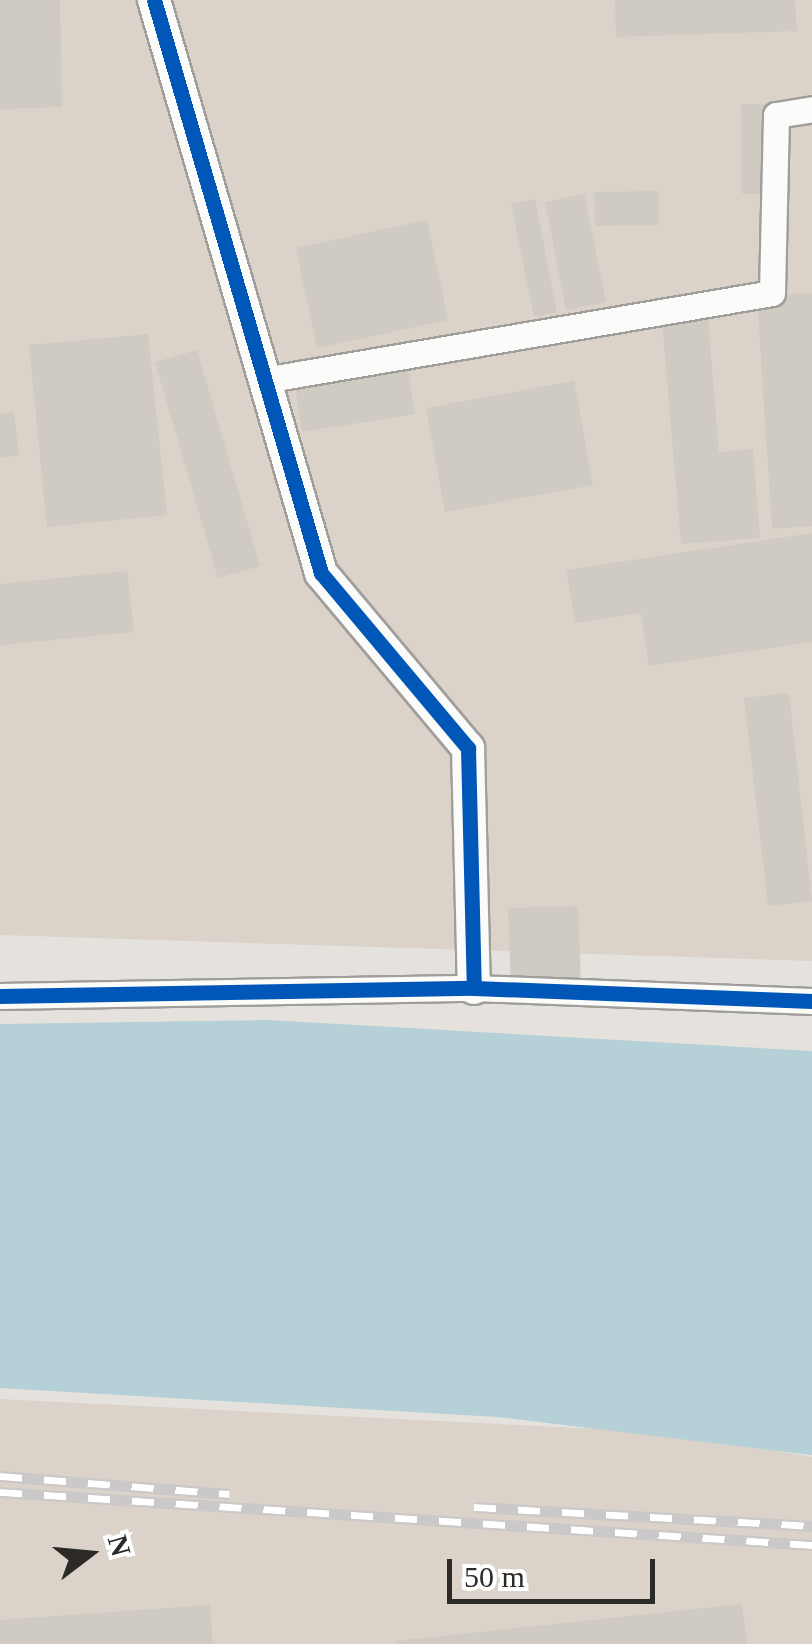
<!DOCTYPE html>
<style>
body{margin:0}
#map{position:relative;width:812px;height:1644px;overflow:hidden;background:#e5e2de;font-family:"Times New Roman",serif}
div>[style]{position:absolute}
.built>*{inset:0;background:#dbd3ca}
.water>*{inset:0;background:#b5d0d6}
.building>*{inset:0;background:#cfcac2}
.roads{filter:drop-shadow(2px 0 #a09e9b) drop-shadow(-2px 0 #a09e9b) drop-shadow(0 2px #a09e9b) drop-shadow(0 -2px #a09e9b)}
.minor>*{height:25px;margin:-12.5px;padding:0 12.5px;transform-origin:12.5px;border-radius:12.5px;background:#fbfbfa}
.tertiary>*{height:32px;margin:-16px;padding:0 16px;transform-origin:16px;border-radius:16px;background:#fbfbfa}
.rail>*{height:11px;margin-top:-5.5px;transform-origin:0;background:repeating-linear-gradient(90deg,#fff 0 22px,#cac8c8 0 44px);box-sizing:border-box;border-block:2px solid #cac8c8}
.cycleway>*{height:15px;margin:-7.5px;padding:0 7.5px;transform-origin:7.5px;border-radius:7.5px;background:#0057b8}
span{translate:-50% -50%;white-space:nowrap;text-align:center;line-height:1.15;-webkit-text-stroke:8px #fff;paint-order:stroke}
.north{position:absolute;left:40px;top:1504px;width:100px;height:100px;-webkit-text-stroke:8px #fff;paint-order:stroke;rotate:74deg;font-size:28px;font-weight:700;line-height:40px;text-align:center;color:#2c2a27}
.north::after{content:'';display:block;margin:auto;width:35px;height:45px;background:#2c2a27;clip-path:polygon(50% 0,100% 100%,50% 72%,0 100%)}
.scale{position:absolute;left:447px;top:1559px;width:208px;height:45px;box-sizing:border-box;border:5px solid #2c2a27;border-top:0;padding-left:12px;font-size:30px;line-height:35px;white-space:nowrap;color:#2c2a27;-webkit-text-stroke:8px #fff;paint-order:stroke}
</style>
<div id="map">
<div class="built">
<div style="clip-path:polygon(0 0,812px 0,812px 961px,0 935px)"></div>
<div style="clip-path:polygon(0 1399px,680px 1433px,812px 1457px,812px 1644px,0 1644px)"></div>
</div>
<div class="water">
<div style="clip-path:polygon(268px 1020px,812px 1051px,812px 1455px,497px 1417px,0 1388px,0 1024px)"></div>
</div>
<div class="building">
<div style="clip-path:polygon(0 0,60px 0,62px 107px,0 109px)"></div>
<div style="clip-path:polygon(615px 0,795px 0,797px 31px,616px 37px)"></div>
<div style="clip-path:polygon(741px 104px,765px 104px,766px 194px,742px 194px)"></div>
<div style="clip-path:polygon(658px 191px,659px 225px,595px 226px,594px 192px)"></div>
<div style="clip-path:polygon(584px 194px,606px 302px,566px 310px,545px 202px)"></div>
<div style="clip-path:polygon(535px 199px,557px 312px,534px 317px,511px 204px)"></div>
<div style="clip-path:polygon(427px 220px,448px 320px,317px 348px,296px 248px)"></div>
<div style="clip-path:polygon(812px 293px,812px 526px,772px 529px,757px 296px)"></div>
<div style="clip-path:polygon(708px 318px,719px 452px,753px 449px,760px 538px,681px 544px,662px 322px)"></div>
<div style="clip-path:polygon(148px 334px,167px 515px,47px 527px,29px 345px)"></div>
<div style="clip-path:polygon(197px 350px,260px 566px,218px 578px,155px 362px)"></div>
<div style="clip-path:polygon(407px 362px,415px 414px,302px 432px,294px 380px)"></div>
<div style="clip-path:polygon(574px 381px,593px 485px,445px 512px,426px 408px)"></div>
<div style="clip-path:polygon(14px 412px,19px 455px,0 458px,0 414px)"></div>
<div style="clip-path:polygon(812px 533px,812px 642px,649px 666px,641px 613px,575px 623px,566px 570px)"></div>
<div style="clip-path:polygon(127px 571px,134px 632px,0 645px,0 584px)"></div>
<div style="clip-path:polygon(789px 693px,812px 901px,768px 906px,744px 698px)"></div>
<div style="clip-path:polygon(578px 906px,581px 985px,511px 987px,508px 908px)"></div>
<div style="clip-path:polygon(742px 1604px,747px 1644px,396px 1644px,396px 1641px)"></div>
<div style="clip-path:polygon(210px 1605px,213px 1644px,0 1644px,0 1620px)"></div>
</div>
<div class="roads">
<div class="minor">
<div style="left:264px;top:380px;width:515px;rotate:-9.72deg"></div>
<div style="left:772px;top:293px;width:178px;rotate:-88.7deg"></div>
<div style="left:776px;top:115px;width:36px;rotate:-9deg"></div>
<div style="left:0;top:996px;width:474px;rotate:-1deg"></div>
<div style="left:474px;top:988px;width:338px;rotate:2.2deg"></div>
</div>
<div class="tertiary">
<div style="left:154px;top:0;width:597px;rotate:73.75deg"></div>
<div style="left:321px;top:573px;width:229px;rotate:50deg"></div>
<div style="left:468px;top:748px;width:240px;rotate:88.6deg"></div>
</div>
</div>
<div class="rail">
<div style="left:0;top:1476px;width:230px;rotate:4.5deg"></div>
<div style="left:0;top:1492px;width:814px;rotate:3.73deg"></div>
<div style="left:474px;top:1507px;width:339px;rotate:3.2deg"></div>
</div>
<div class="cycleway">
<div style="left:154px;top:0;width:597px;rotate:73.75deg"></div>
<div style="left:321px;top:573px;width:229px;rotate:50deg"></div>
<div style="left:468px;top:748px;width:240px;rotate:88.6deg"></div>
<div style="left:0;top:996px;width:474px;rotate:-1deg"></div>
<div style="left:474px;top:988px;width:338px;rotate:2.2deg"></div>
</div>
<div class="north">N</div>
<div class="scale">50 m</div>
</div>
